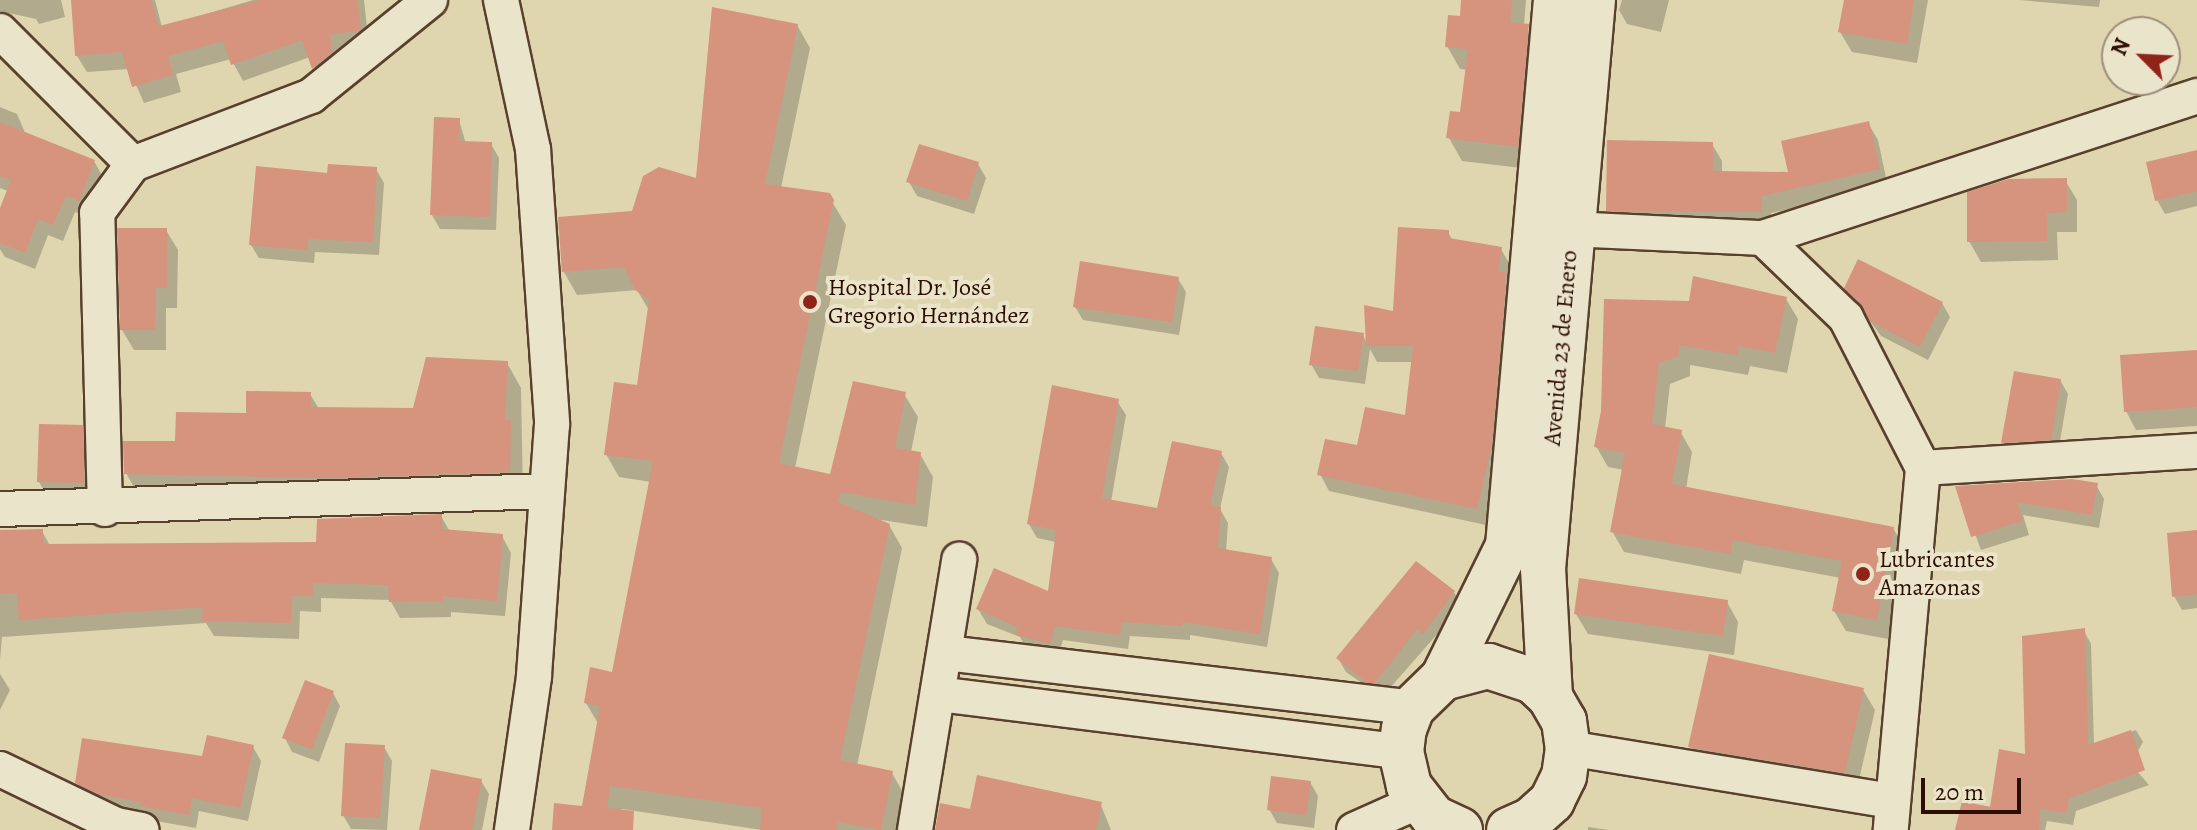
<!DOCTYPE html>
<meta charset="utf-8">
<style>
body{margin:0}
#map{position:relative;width:2197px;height:830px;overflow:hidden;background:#dfd5af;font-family:Alegreya,serif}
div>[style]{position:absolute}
.shadow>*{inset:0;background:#0003}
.building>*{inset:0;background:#d6937e}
.roads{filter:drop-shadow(2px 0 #59402c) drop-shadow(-2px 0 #59402c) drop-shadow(0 2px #59402c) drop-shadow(0 -2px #59402c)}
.street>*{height:34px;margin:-17px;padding:0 17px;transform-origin:17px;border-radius:17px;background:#eae4cb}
.secondary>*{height:44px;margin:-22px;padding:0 22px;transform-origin:22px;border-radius:22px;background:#eae4cb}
.dots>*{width:22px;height:22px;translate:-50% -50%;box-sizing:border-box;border:4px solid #eae4cb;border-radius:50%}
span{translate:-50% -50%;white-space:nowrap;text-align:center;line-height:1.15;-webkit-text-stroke:8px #eae4cb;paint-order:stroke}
.poi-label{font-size:24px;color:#2c0e00}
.left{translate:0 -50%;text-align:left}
.street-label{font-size:24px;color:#2c0e00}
.north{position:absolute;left:2101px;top:16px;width:80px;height:80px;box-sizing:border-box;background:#eae4cb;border:2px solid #9e8e7a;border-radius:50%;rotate:294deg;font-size:22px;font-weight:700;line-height:32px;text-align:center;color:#2c0e00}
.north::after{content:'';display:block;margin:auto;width:28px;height:36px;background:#8f2418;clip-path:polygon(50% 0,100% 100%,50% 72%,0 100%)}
.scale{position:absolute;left:1921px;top:778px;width:100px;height:36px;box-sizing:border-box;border:4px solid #2c0e00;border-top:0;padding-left:10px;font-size:24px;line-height:28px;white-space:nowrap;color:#2c0e00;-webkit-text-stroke:6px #eae4cb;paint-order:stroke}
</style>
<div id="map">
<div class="shadow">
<div style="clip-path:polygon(0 0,61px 0,65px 17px,39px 24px,36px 19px,0 11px)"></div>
<div style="clip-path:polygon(73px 0,155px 0,162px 27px,253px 0,364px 0,369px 47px,324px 85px,310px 57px,243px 81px,231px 59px,176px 74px,181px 92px,144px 103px,129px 69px,87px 72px,77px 56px)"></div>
<div style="clip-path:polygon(1463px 0,1526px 0,1524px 25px,1541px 48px,1530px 169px,1462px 161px,1449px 138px,1462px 114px,1468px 70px,1460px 69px,1447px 46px,1461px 18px)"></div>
<div style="clip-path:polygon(1622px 0,1669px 0,1661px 32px,1627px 24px,1619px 10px)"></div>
<div style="clip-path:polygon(1846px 0,1928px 0,1917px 63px,1852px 52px,1840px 32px)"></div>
<div style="clip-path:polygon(2019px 0,2100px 0,2099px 7px)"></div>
<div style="clip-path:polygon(797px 25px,810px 48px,781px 188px,828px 195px,846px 225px,795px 468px,832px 476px,904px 394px,918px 417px,911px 452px,920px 454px,933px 477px,927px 527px,875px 519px,889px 525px,902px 548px,857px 766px,892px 773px,905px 796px,898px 830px,762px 830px,622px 809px,620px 830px,554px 830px,583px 808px,599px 725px,586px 703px,613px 674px,651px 482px,619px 477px,606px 454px,639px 387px,650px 312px,637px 290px,577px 295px,564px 272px,633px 213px,697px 180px)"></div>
<div style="clip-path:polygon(0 107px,17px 114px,26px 135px,94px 161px,104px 179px,88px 217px,75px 212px,63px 241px,48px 235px,35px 269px,5px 257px,0 249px,0 224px,10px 192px,0 188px)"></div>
<div style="clip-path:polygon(459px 120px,466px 144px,491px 144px,499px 158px,496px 230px,440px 229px,432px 215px)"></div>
<div style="clip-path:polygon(1868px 123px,1878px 140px,1888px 187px,1771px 213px,1771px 228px,1618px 227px,1608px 210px,1712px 144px,1722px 161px,1722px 173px,1790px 174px)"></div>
<div style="clip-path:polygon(2197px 152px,2197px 206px,2165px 214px,2157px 200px)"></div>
<div style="clip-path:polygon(978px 164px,986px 178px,974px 214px,917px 196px,909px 182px)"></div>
<div style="clip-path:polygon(376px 169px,384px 183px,379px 255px,315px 252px,314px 263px,259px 258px,251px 245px,329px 175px)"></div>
<div style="clip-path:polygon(2065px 180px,2077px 200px,2077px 232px,2057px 232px,2058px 260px,1981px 262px,1969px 241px)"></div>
<div style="clip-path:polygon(166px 230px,178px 250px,177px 308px,166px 308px,166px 350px,134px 350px,122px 330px)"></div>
<div style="clip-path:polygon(1448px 232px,1453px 241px,1501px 249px,1510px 265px,1507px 281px,1513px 291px,1500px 461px,1486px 525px,1329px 491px,1320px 474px,1406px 417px,1413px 362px,1377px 362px,1370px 349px,1365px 384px,1319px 378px,1311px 364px,1362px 334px,1368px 344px,1395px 314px)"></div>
<div style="clip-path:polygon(1178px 279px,1186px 292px,1179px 335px,1083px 320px,1075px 307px)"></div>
<div style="clip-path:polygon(1846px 288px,1942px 303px,1950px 317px,1928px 360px,1881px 336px)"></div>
<div style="clip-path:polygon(1786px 299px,1798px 319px,1787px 373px,1750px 366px,1748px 375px,1690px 365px,1690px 376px,1670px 384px,1665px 428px,1680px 431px,1692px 452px,1686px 489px,1893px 528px,1905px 549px,1888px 639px,1846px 631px,1834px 611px,1841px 578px,1744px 560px,1741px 574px,1624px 552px,1612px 531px,1624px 470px,1608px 467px,1596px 446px,1690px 303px)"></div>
<div style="clip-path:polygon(2197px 352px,2197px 426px,2136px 430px,2126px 411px)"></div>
<div style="clip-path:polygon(507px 363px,521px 388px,523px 496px,140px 498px,126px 473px,177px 443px,310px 394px,319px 409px,414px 410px)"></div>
<div style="clip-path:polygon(2060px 380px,2068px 394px,2058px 453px,2011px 456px,2004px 443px)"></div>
<div style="clip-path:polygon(1117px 401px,1126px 415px,1111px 502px,1159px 510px,1221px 453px,1229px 467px,1220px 509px,1228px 523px,1226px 551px,1271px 559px,1279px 573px,1267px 647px,1190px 635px,1190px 640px,1130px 636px,1128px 649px,1063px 640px,1058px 657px,1027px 649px,1020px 637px,987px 624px,978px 609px,1050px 594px,1056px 542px,1037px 538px,1029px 524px)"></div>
<div style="clip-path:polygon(82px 427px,90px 441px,91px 497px,47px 496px,39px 482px)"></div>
<div style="clip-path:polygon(2096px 485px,2104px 499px,2099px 528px,2023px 515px,2029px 535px,1981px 550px,1958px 488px)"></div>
<div style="clip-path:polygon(441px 516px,450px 532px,502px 536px,511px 553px,505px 616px,451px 612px,451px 617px,400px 618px,390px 600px,321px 598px,321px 612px,300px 611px,299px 639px,214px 636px,206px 623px,2px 637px,0 660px,0 532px,42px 531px,50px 546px,318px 544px)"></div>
<div style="clip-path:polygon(2197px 532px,2197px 608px,2182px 610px,2174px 596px)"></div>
<div style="clip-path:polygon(1454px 592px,1462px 606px,1382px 697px,1346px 672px,1338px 658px)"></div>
<div style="clip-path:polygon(1727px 602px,1738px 622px,1734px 655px,1588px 634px,1576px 614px)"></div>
<div style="clip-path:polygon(2084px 631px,2091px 644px,2094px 745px,2136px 730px,2143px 742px,2131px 764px,2149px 785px,2076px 811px,2073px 825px,2047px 821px,2045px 830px,1957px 830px,1963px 803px,1992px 807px,2027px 756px)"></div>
<div style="clip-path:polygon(0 674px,10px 690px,0 710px)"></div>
<div style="clip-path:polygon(1863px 690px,1875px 710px,1856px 793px,1702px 766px,1690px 746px)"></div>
<div style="clip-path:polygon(333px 693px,340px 706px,319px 762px,292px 752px,285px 738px)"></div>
<div style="clip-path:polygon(253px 747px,261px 761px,248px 821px,199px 811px,196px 828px,150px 820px,85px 797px,77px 782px)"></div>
<div style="clip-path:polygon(384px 747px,392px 761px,387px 830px,351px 829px,343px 815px)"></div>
<div style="clip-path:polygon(481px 781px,489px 794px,482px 830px,421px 830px)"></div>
<div style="clip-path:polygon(1310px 782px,1318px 796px,1314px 828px,1277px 823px,1269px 809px)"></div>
<div style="clip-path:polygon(1100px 803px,1111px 830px,935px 830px,971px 811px)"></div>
<div style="clip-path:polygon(1588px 827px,1609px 830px,1588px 830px)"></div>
</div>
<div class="building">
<div style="clip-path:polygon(71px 0,151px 0,159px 26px,260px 0,357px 0,361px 30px,330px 35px,332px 53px,312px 69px,302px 40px,231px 65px,223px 41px,168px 56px,173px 75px,132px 87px,122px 52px,75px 56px)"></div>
<div style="clip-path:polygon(1461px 0,1512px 0,1510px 22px,1529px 24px,1518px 147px,1446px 138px,1450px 111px,1460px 112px,1468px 49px,1445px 47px,1448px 15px,1460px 16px)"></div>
<div style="clip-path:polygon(1844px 0,1914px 0,1907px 44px,1838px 32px)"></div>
<div style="clip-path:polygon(712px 7px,798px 24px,765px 184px,830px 193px,834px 200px,779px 463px,830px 474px,853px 381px,906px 392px,895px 448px,921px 452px,915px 505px,841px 492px,838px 502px,890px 524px,840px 760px,893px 771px,881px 830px,838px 822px,837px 830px,760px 830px,762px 808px,610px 786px,607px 808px,634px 811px,633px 830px,552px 830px,554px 803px,582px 806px,600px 706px,584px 703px,590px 667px,612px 672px,653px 461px,604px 455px,614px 382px,637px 385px,649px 300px,635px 290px,624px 267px,562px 272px,558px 217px,632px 211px,643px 176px,659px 167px,696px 178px)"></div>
<div style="clip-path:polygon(434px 117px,460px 118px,459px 141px,492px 142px,490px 217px,430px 215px)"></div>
<div style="clip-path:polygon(1869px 121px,1880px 169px,1762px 196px,1762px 212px,1606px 211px,1607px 140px,1713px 142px,1713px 171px,1788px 172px,1781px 141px)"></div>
<div style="clip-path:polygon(0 122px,95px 160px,79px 201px,66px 195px,53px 225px,38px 219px,25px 253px,0 243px,0 208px,11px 180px,0 176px)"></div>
<div style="clip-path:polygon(919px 144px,979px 162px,967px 201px,906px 182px)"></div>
<div style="clip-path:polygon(2197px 150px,2197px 191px,2155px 201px,2146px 162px)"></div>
<div style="clip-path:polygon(328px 164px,377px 167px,373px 242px,308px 239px,307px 250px,249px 245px,256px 166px,327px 173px)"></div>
<div style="clip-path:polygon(2067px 178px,2067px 212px,2047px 213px,2047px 241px,1967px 242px,1967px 192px,2009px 179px)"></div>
<div style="clip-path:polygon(1398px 227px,1449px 230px,1449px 238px,1502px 247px,1498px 272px,1505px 272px,1505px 291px,1492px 443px,1477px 509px,1317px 475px,1325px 439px,1357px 445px,1365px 407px,1405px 415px,1413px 346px,1366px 346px,1364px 305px,1393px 311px)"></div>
<div style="clip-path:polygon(117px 228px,167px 228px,167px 288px,156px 288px,155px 330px,120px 330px)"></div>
<div style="clip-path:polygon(1858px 259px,1943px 302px,1920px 347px,1871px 322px,1844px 288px)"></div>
<div style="clip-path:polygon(1080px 261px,1179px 277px,1172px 322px,1073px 307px)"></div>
<div style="clip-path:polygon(1693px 276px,1787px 297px,1775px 353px,1738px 346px,1737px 355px,1679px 345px,1679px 356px,1659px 363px,1652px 424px,1682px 430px,1672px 484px,1894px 527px,1877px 620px,1832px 611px,1842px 561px,1733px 540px,1730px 554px,1610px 532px,1625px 453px,1594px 447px,1601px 411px,1604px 299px,1689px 301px)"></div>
<div style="clip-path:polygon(1315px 326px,1364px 333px,1358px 371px,1309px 365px)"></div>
<div style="clip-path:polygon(2197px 350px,2197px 407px,2124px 412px,2120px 355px)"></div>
<div style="clip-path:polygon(426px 357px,508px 361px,505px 420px,511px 420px,510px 472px,319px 478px,124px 474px,123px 441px,175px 441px,176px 412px,246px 413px,246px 391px,311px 392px,311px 407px,413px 408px)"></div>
<div style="clip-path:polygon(2014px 371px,2061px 379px,2051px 440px,2001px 443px)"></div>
<div style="clip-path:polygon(1052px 385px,1119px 399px,1102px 498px,1157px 508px,1172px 441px,1222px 451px,1210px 506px,1221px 507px,1218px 548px,1272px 557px,1260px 634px,1183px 622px,1182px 626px,1122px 622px,1120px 635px,1055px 626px,1051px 644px,1016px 635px,1018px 627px,976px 609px,994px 568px,1048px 591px,1056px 530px,1027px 524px)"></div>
<div style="clip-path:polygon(39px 424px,83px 425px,84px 483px,37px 482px)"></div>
<div style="clip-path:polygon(2072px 479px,2098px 483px,2092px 515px,2017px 502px,2023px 521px,1971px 537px,1955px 486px)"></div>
<div style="clip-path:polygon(442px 514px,442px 529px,503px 534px,497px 601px,443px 596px,443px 601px,389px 602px,388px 585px,313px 583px,313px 596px,292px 596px,291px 623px,202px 621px,203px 607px,19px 620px,17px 593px,0 594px,0 530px,43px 529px,43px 544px,316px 542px,317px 519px)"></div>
<div style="clip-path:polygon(2197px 530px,2197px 594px,2172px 597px,2167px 533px)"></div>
<div style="clip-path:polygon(1416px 561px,1455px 591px,1423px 634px,1417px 629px,1375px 683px,1367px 683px,1336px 658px)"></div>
<div style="clip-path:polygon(1579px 578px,1728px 600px,1723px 636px,1574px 614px)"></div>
<div style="clip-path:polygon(2085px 628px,2088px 745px,2131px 730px,2145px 770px,2069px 798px,2066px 813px,2040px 809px,2039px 830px,1955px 830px,1962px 801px,1990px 807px,1999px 749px,2025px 754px,2022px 636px)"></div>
<div style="clip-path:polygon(1709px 654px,1864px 688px,1845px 773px,1688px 747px)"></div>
<div style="clip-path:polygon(305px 680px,334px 691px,312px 749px,282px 738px)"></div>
<div style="clip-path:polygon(207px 735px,254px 745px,240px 808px,192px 798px,189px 815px,140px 806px,141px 802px,100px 795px,75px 783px,82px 738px,202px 756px)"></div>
<div style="clip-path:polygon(345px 743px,385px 745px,380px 818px,341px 816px)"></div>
<div style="clip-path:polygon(431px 769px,482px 779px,472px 830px,419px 830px)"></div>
<div style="clip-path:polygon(977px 775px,1102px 802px,1096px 830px,935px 830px,940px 803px,970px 809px)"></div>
<div style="clip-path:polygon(1271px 776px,1311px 781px,1306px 815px,1267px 810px)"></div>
</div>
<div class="roads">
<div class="street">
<div style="left:501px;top:0;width:152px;rotate:77.9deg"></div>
<div style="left:533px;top:149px;width:276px;rotate:86deg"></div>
<div style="left:552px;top:424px;width:254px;rotate:94.1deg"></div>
<div style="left:534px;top:677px;width:155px;rotate:98.2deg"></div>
<div style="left:0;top:31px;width:188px;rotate:45deg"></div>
<div style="left:1570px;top:229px;width:193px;rotate:2.7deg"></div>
<div style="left:1763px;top:238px;width:457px;rotate:-18.1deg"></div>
<div style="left:1763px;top:238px;width:115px;rotate:43.9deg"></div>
<div style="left:1846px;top:318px;width:169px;rotate:62.8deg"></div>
<div style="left:1923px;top:468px;width:363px;rotate:95.1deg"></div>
<div style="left:1923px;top:468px;width:275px;rotate:-3.6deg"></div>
<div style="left:0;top:509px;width:547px;rotate:-1.88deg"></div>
<div style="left:105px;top:509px;width:296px;rotate:-91.5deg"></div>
<div style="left:97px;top:213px;width:61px;rotate:-53.7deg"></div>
<div style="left:133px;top:164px;width:191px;rotate:-20.9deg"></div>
<div style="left:311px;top:96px;width:153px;rotate:-38.9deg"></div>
<div style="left:946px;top:653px;width:469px;rotate:6.7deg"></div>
<div style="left:938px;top:694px;width:467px;rotate:7.1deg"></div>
<div style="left:1568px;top:748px;width:326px;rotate:9.3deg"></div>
<div style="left:0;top:769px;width:129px;rotate:25.8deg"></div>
<div style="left:116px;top:825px;width:26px;rotate:11deg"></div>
<div style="left:915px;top:830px;width:274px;rotate:-80.7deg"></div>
<div style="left:1354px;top:830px;width:71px;rotate:-24deg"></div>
</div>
<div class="secondary">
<div style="left:1443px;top:678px;width:147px;rotate:-63.8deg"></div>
<div style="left:1508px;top:546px;width:548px;rotate:-84.98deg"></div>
<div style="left:1550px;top:697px;width:128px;rotate:-93.1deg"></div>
<div style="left:1543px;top:569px;width:571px;rotate:-84.98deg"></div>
<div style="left:1460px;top:830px;width:29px;rotate:-155deg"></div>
<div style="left:1434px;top:818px;width:41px;rotate:-128deg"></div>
<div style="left:1409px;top:786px;width:35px;rotate:-103deg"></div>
<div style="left:1401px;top:752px;width:23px;rotate:-83deg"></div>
<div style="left:1404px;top:729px;width:22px;rotate:-69deg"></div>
<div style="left:1412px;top:708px;width:43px;rotate:-44.1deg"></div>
<div style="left:1443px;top:678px;width:47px;rotate:-14.9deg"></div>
<div style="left:1488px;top:666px;width:47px;rotate:18.4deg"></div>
<div style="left:1533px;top:681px;width:23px;rotate:43deg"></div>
<div style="left:1550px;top:697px;width:28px;rotate:60deg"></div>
<div style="left:1564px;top:721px;width:27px;rotate:82deg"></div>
<div style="left:1568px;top:748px;width:28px;rotate:98deg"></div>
<div style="left:1564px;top:776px;width:28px;rotate:116deg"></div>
<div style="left:1552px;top:801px;width:28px;rotate:138deg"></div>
<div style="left:1531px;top:820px;width:24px;rotate:156deg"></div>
</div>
</div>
<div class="dots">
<div style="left:810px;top:302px;background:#8f2418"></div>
<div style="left:1863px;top:574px;background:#8f2418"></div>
</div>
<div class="poi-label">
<span class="left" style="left:828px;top:302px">Hospital Dr. José<br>Gregorio Hernández</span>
<span class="left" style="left:1879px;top:574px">Lubricantes<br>Amazonas</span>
</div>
<div class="street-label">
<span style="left:1561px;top:348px;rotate:-85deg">Avenida 23 de Enero</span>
</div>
<div class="north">N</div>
<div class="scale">20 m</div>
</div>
